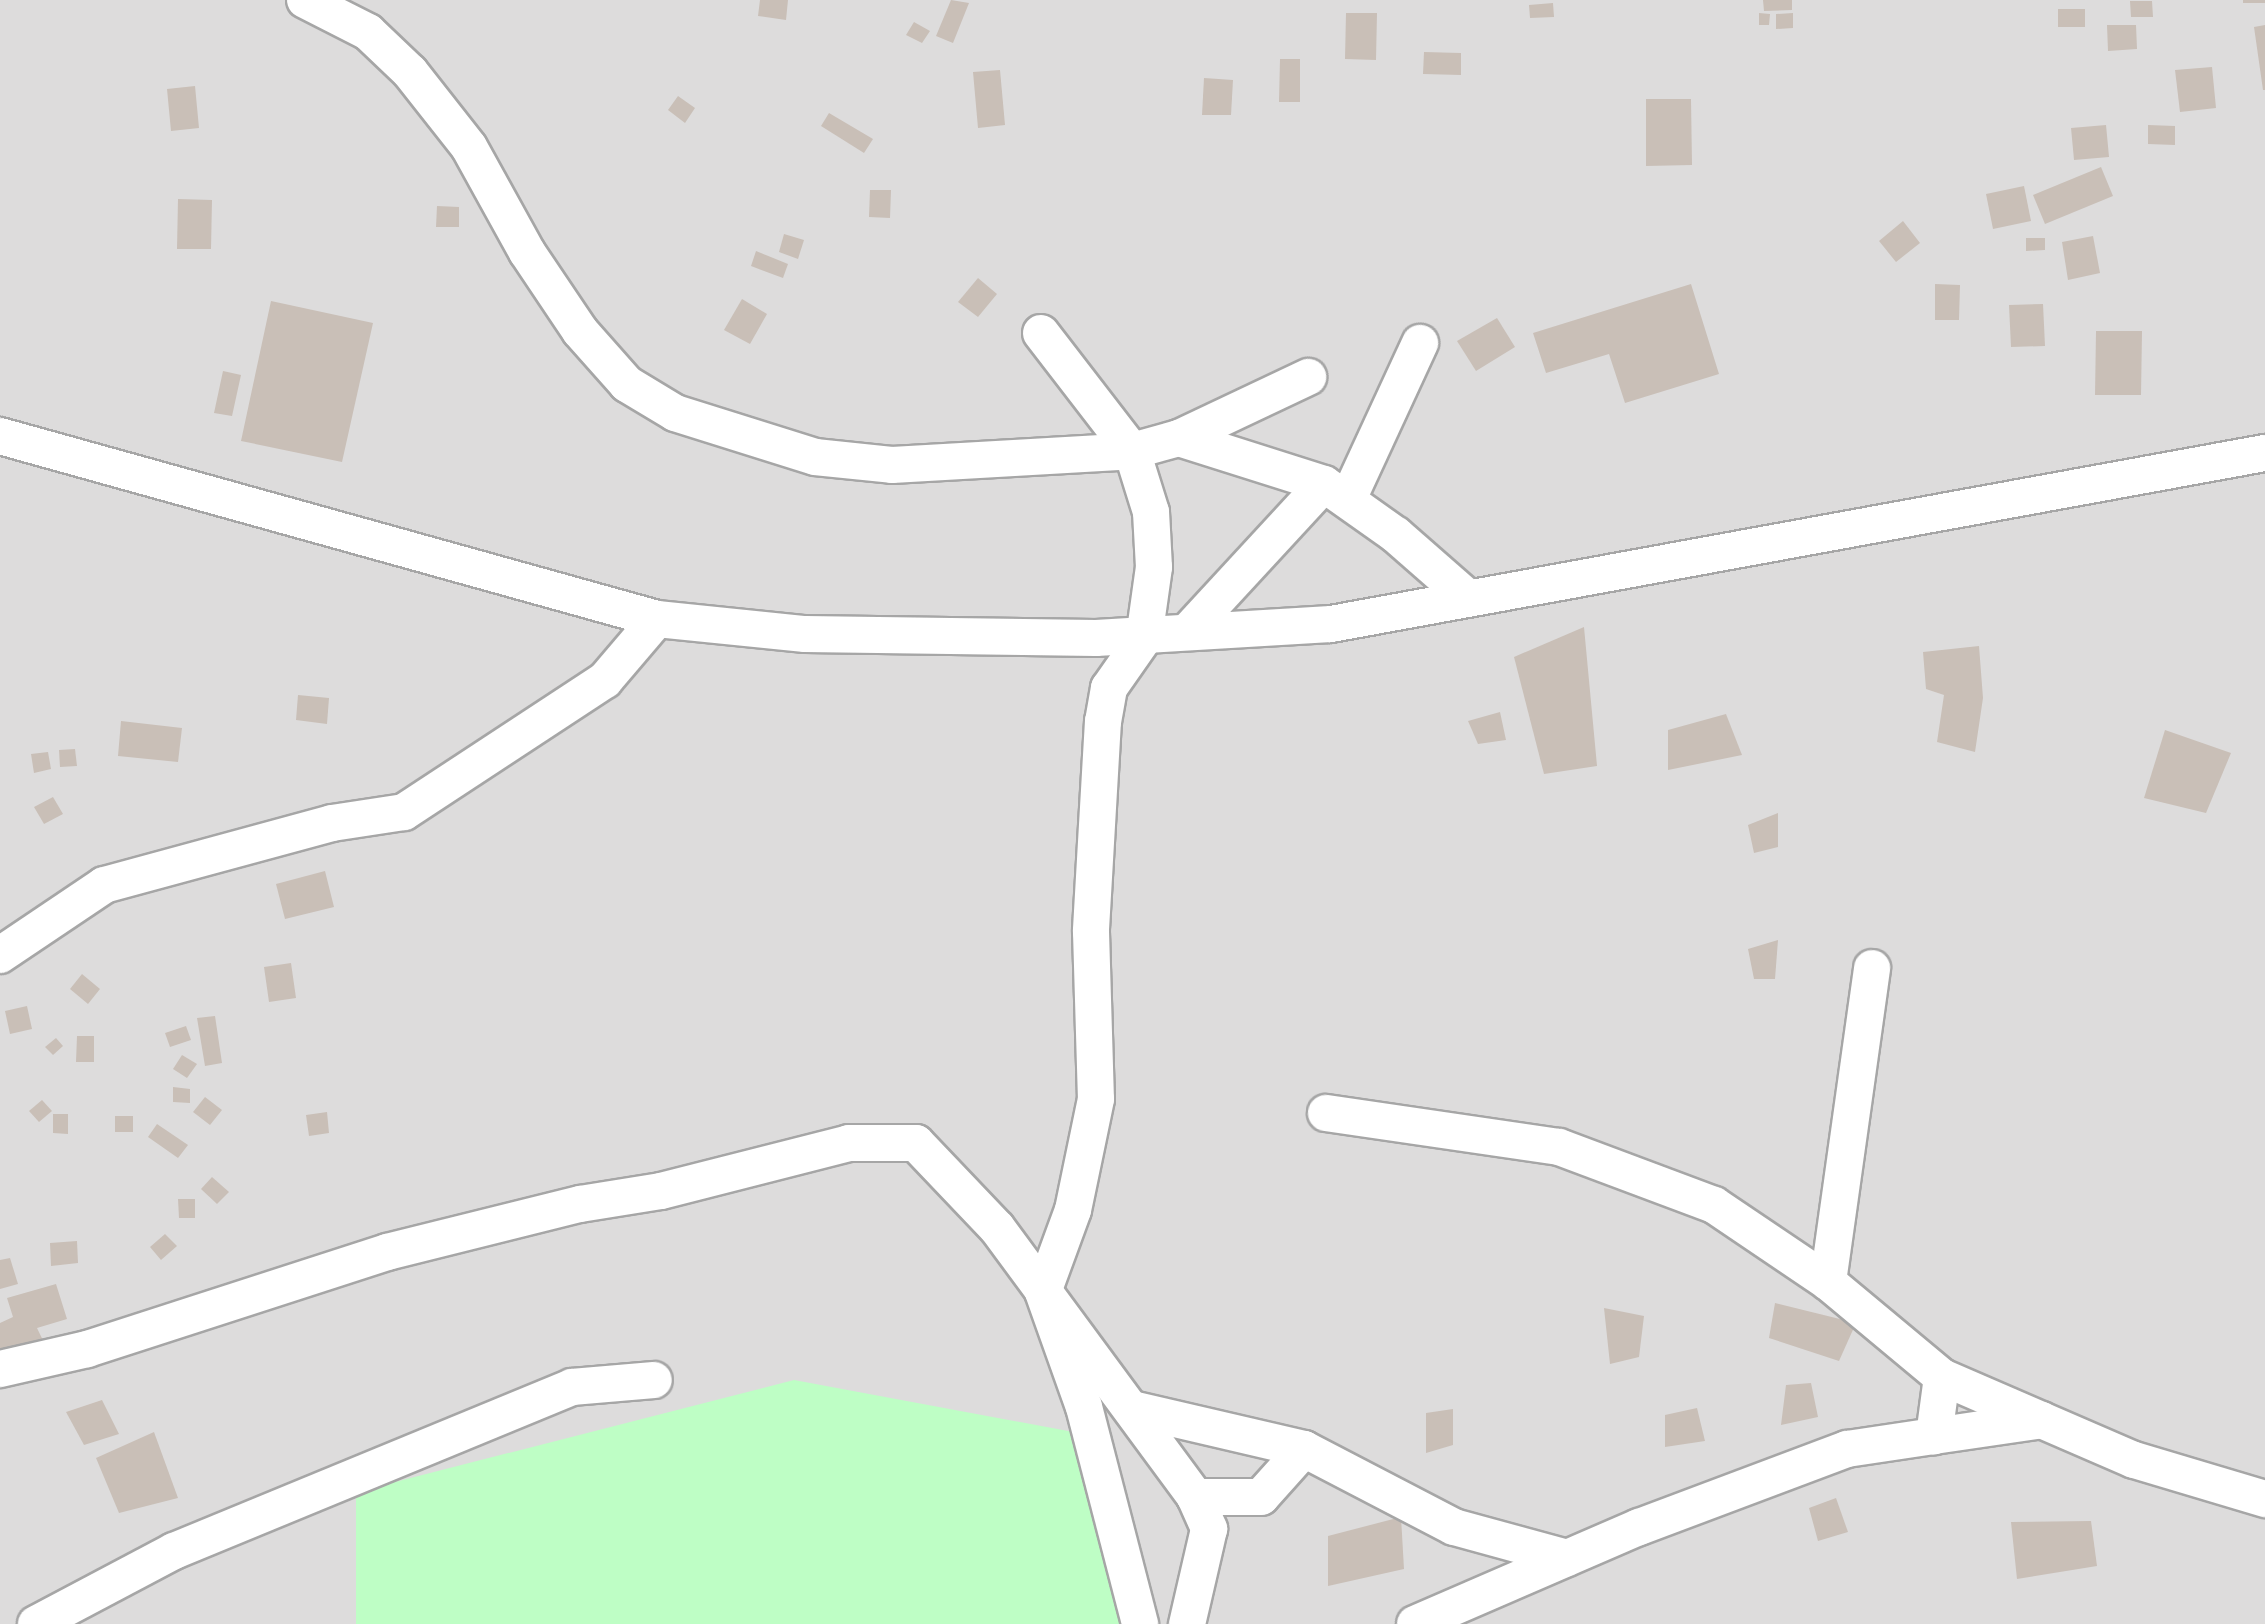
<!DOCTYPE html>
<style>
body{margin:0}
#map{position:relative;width:2265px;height:1624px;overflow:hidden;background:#f0ede4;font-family:"Archivo Narrow",sans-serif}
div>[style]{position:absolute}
.residential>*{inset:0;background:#dddcdc}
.park>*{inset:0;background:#befec5}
.building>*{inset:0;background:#c9bfb7}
.roads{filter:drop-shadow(2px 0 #a6a6a6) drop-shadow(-2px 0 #a6a6a6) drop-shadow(0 2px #a6a6a6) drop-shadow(0 -2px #a6a6a6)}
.street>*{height:36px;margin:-18px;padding:0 18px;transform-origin:18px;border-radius:18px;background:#fff}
span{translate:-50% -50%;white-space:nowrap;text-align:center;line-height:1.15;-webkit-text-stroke:6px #fff;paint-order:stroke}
</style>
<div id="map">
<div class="residential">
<div style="clip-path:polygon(0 0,2265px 0,2265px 1624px,0 1624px)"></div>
</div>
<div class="park">
<div style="clip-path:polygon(794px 1380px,1079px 1433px,1123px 1624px,356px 1624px,356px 1492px)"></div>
</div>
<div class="building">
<div style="clip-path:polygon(760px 0,788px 0,786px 20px,758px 16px)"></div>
<div style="clip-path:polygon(951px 0,969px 3px,953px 43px,936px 36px)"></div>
<div style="clip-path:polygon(1763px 0,1792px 0,1792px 10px,1764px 11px)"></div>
<div style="clip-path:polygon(2243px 0,2265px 0,2265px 3px,2243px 3px)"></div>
<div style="clip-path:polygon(2130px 1px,2152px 1px,2153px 17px,2131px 17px)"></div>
<div style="clip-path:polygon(1553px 3px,1554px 17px,1530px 18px,1529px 5px)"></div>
<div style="clip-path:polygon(2058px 9px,2085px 9px,2085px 27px,2058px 27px)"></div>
<div style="clip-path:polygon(1346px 13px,1377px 13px,1376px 60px,1345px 59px)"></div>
<div style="clip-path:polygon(1759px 13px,1770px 14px,1769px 25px,1759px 25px)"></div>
<div style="clip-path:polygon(1793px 13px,1793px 28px,1776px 29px,1776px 14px)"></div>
<div style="clip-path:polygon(914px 22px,930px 31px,922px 43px,906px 35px)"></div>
<div style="clip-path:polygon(2107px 25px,2136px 25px,2137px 49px,2108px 51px)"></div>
<div style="clip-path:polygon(2265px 25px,2265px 90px,2263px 90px,2254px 27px)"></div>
<div style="clip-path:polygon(1424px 52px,1461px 53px,1461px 75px,1423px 74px)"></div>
<div style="clip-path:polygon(1280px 59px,1300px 59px,1300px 102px,1279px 102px)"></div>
<div style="clip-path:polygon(2212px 67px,2216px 108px,2180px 112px,2175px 70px)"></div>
<div style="clip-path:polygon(1000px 70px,1005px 125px,978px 128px,973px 72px)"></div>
<div style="clip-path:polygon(1204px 78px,1233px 80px,1231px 115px,1202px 115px)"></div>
<div style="clip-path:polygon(195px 86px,199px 128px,171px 131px,167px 89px)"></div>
<div style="clip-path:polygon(678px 96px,695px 108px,685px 123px,668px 110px)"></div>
<div style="clip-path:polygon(1646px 99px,1691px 99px,1692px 165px,1646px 166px)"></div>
<div style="clip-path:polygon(829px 113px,873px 139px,864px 153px,821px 126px)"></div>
<div style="clip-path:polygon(2106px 125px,2109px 157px,2074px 160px,2071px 128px)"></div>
<div style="clip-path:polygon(2148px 125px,2175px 126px,2175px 145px,2148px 144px)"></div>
<div style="clip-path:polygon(2101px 167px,2113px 196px,2045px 224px,2033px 195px)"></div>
<div style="clip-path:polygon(2024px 186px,2031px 221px,1993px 229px,1986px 194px)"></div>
<div style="clip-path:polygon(870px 190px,891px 190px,890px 218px,869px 217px)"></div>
<div style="clip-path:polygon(178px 199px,212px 200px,211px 249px,177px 249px)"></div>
<div style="clip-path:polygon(437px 206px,459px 207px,459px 227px,436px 227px)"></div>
<div style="clip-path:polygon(1903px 221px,1920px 243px,1896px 262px,1879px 241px)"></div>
<div style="clip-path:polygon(784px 234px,804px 240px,798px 259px,779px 252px)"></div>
<div style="clip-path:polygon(2093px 236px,2100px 273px,2068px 280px,2062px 242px)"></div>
<div style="clip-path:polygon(2026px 238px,2045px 238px,2045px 250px,2026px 251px)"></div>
<div style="clip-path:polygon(756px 251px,788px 264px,783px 278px,751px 266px)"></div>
<div style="clip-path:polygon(978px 278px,997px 294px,978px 317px,958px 302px)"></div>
<div style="clip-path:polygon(1691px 284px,1719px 374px,1625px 403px,1609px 354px,1546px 373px,1533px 333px)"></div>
<div style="clip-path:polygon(1935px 284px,1960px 285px,1959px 320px,1935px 320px)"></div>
<div style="clip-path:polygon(742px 299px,767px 314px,750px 344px,724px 330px)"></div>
<div style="clip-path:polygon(271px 301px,373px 323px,342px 462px,241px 441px)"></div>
<div style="clip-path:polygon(2043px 304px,2045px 346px,2011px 347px,2009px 305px)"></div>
<div style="clip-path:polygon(1497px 318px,1515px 347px,1476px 371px,1457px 341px)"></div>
<div style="clip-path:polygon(2096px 331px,2142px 331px,2141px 395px,2095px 395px)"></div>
<div style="clip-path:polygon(223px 371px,241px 375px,232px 416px,214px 413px)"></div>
<div style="clip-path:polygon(1584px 627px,1597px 766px,1544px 774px,1514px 657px)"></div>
<div style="clip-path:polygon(1979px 646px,1983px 698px,1975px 752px,1937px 742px,1944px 695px,1926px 689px,1923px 652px)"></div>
<div style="clip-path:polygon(298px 695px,329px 698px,327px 724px,296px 720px)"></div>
<div style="clip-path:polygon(1500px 712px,1506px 740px,1478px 744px,1468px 721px)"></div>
<div style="clip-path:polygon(1726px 714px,1742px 755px,1668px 770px,1668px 730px)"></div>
<div style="clip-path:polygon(121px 721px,182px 728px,178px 762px,118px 756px)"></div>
<div style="clip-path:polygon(2165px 730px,2231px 753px,2206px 813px,2144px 798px)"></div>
<div style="clip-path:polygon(75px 749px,77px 766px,60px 767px,59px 750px)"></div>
<div style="clip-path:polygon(48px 752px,51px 769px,34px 773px,31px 754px)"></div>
<div style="clip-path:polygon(53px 797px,63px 814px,44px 824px,34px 807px)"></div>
<div style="clip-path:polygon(1778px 813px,1778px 847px,1754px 853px,1748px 825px)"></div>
<div style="clip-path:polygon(325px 871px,334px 907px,285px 919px,276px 884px)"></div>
<div style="clip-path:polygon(1778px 940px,1775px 979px,1754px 979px,1748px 949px)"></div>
<div style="clip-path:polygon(291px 963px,296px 998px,269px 1002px,264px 967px)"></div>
<div style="clip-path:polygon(82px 974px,100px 989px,88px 1004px,70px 989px)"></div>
<div style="clip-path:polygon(27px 1006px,32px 1029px,10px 1034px,5px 1011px)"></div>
<div style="clip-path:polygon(215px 1016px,222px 1063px,205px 1066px,197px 1018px)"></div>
<div style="clip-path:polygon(186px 1026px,191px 1040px,170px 1047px,165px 1033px)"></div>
<div style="clip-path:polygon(77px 1036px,94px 1036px,94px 1062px,76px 1062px)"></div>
<div style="clip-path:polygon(56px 1038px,63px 1046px,53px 1055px,45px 1047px)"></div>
<div style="clip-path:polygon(182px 1055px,197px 1064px,187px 1078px,173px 1069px)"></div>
<div style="clip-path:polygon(173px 1087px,190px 1089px,190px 1103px,173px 1102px)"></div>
<div style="clip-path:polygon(205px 1097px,222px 1110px,210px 1125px,193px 1112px)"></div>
<div style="clip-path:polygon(42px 1100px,52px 1111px,39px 1122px,29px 1111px)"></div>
<div style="clip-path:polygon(327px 1112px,329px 1133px,309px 1136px,306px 1115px)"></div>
<div style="clip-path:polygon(53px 1114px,68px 1114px,68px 1134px,53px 1133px)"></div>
<div style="clip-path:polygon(115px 1116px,133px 1116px,133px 1132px,115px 1132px)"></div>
<div style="clip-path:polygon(157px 1124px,188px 1145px,178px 1158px,148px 1137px)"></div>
<div style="clip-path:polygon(212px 1177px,229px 1192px,217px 1204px,201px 1189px)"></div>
<div style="clip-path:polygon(178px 1199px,195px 1199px,195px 1218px,179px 1218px)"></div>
<div style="clip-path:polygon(165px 1234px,177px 1246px,161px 1260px,150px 1247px)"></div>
<div style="clip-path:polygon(77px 1241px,78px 1263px,51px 1266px,50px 1243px)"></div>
<div style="clip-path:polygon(10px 1258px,18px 1284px,0 1289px,0 1260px)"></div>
<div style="clip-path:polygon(56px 1284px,67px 1319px,37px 1328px,51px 1357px,0 1366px,0 1323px,13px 1317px,7px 1298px)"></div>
<div style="clip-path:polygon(1775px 1303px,1856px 1323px,1839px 1361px,1769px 1338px)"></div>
<div style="clip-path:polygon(1604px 1308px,1644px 1316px,1639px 1357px,1610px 1364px)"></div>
<div style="clip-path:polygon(1811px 1383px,1818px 1417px,1781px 1425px,1786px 1385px)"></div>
<div style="clip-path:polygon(102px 1400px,119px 1434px,84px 1445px,66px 1412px)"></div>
<div style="clip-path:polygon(1697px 1408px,1705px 1441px,1665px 1447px,1665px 1415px)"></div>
<div style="clip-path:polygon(1453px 1409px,1453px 1445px,1426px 1453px,1426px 1413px)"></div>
<div style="clip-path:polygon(154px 1432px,178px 1498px,119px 1513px,96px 1458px)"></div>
<div style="clip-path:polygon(1836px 1498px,1848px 1532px,1818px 1541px,1809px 1508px)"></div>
<div style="clip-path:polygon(1401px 1517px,1404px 1569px,1328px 1586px,1328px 1536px)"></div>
<div style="clip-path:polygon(2091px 1521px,2097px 1566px,2017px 1579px,2011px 1522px)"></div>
</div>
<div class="roads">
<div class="street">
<div style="left:305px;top:0;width:71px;rotate:26.9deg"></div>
<div style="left:368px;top:32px;width:58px;rotate:43.6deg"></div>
<div style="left:410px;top:72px;width:95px;rotate:51.8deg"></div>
<div style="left:469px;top:147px;width:120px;rotate:61.1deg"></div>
<div style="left:527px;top:252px;width:95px;rotate:56.1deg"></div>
<div style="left:580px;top:331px;width:71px;rotate:48.4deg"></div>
<div style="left:627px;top:384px;width:56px;rotate:31.1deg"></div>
<div style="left:675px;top:413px;width:147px;rotate:17.4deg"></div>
<div style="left:815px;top:457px;width:77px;rotate:5.9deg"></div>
<div style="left:892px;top:465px;width:240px;rotate:-3.3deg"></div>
<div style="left:1132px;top:451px;width:49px;rotate:-15.5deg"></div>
<div style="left:1179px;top:438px;width:143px;rotate:-25.3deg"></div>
<div style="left:1041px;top:333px;width:149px;rotate:52.4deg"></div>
<div style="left:1132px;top:451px;width:64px;rotate:72.7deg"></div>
<div style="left:1151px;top:512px;width:55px;rotate:86.9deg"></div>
<div style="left:1154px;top:567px;width:72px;rotate:98deg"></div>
<div style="left:1144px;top:638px;width:61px;rotate:125deg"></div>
<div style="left:1109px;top:688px;width:34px;rotate:100deg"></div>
<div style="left:1103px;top:721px;width:211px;rotate:93.3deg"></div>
<div style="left:1091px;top:932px;width:167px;rotate:88.3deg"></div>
<div style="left:1096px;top:1099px;width:113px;rotate:101.7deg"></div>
<div style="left:1073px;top:1210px;width:87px;rotate:110.1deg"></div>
<div style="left:1043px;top:1292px;width:122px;rotate:70.4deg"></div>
<div style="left:1084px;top:1407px;width:224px;rotate:75.5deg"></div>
<div style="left:0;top:436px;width:682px;rotate:15.56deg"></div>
<div style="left:657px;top:619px;width:149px;rotate:5.8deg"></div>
<div style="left:805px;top:634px;width:291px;rotate:0.8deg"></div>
<div style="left:1096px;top:638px;width:235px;rotate:-3.4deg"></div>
<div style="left:1331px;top:624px;width:950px;rotate:-10.38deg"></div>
<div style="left:1179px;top:438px;width:152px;rotate:17.6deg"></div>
<div style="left:1324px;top:484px;width:88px;rotate:35.3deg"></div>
<div style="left:1396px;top:535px;width:96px;rotate:41.2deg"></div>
<div style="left:1348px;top:499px;width:172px;rotate:-65.2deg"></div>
<div style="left:1190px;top:629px;width:197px;rotate:-47.3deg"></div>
<div style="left:0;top:955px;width:125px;rotate:-33.9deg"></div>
<div style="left:104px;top:885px;width:236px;rotate:-15.2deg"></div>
<div style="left:332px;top:823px;width:73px;rotate:-8.7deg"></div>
<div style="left:404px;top:812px;width:240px;rotate:-33.3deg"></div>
<div style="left:605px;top:680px;width:80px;rotate:-49.6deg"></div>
<div style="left:1326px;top:1113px;width:235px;rotate:8.3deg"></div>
<div style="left:1559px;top:1147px;width:165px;rotate:20.5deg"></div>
<div style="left:1714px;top:1205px;width:138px;rotate:34deg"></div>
<div style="left:1828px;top:1282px;width:148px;rotate:39.8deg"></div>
<div style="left:1942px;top:1377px;width:60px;rotate:97.7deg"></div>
<div style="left:1934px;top:1436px;width:88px;rotate:171.5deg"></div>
<div style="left:1847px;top:1449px;width:222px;rotate:159.4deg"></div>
<div style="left:1639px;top:1527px;width:244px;rotate:156.6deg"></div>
<div style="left:1828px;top:1282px;width:317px;rotate:-82deg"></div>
<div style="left:0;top:1369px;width:89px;rotate:-12.9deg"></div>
<div style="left:87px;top:1349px;width:315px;rotate:-17.9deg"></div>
<div style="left:387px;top:1252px;width:199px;rotate:-14deg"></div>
<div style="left:580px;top:1204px;width:82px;rotate:-9.1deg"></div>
<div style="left:661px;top:1191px;width:194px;rotate:-14.3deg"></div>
<div style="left:849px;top:1143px;width:67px"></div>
<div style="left:916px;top:1143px;width:117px;rotate:46.4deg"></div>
<div style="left:997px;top:1228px;width:334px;rotate:53.6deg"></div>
<div style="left:1195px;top:1497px;width:35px;rotate:66deg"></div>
<div style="left:1209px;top:1529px;width:98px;rotate:103deg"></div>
<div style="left:1942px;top:1377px;width:209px;rotate:23.4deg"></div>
<div style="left:2134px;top:1460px;width:137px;rotate:16.6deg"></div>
<div style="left:1132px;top:1409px;width:177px;rotate:13.1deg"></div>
<div style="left:1304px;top:1449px;width:64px;rotate:131.9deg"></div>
<div style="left:1261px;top:1497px;width:66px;rotate:180deg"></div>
<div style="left:1934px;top:1436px;width:109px;rotate:-8.4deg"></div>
<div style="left:1304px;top:1449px;width:169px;rotate:27.5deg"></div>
<div style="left:1454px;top:1527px;width:117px;rotate:15.3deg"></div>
<div style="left:36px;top:1624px;width:156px;rotate:-27.9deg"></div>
<div style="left:174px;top:1551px;width:430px;rotate:-22.4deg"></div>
<div style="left:572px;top:1387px;width:82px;rotate:-4.9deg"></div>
</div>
</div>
</div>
